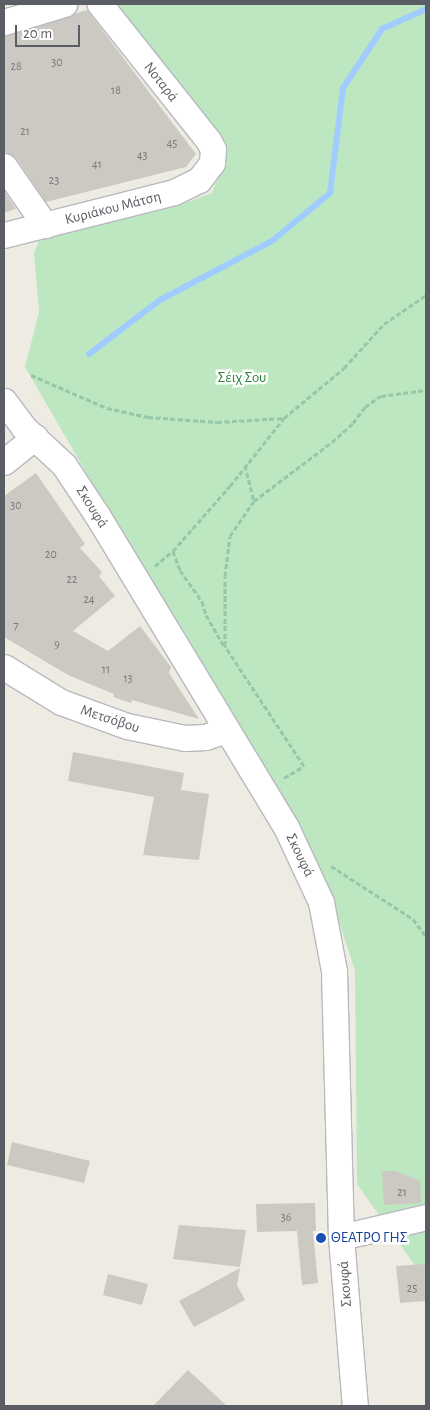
<!DOCTYPE html>
<meta charset="utf-8">
<style>
body{margin:0}
#map{position:relative;width:430px;height:1410px;overflow:hidden;background:#eeece2;font-family:"Alegreya Sans",sans-serif}
div>[style]{position:absolute}
.green>*{inset:0;background:#bde7c1}
.stream>*{height:6px;margin:-3px;padding:0 3px;transform-origin:3px;border-radius:3px;background:#a0ccff}
.building>*{inset:0;background:#cbc9c1}
.path>*{height:3px;margin-top:-1.5px;transform-origin:0;background:repeating-linear-gradient(90deg,#95c8a9 0 5px,transparent 0 7.5px)}
.roads{filter:drop-shadow(1px 0 #b7b9bf) drop-shadow(-1px 0 #b7b9bf) drop-shadow(0 1px #b7b9bf) drop-shadow(0 -1px #b7b9bf)}
.minor>*{height:25px;margin:-12.5px;padding:0 12.5px;transform-origin:12.5px;border-radius:12.5px;background:#fff}
.dots>*{width:14px;height:14px;translate:-50% -50%;box-sizing:border-box;border:2px solid #fff;border-radius:50%}
span{translate:-50% -50%;white-space:nowrap;text-align:center;line-height:1.15;-webkit-text-stroke:5px #fff;paint-order:stroke}
.number-label{font-size:12px;color:#76787a}
.number-label span{-webkit-text-stroke-width:0}
.street-label{font-size:15px;color:#5a5d63}
.park-label{font-size:15px;color:#30843d}
.transit-label{font-size:15px;color:#164399}
.left{translate:0 -50%;text-align:left}
.frame{position:absolute;inset:0;border:5px solid #5a5d63;pointer-events:none}
.scale{position:absolute;left:15px;top:25px;width:65px;height:22px;box-sizing:border-box;border:2px solid #5a5d63;border-top:0;padding-left:6px;font-size:15px;line-height:18px;white-space:nowrap;color:#5a5d63;-webkit-text-stroke:4px #fff;paint-order:stroke}
</style>
<div id="map">
<div class="green">
<div style="clip-path:polygon(111px 4px,426px 4px,426px 1281px,357px 1184px,355px 971px,329px 891px,25px 367px,39px 312px,34px 253px,39px 240px,177px 206px,212px 193px,224px 162px,223px 141px,215px 129px)"></div>
</div>
<div class="stream">
<div style="left:89px;top:354px;width:89px;rotate:-37.3deg"></div>
<div style="left:160px;top:300px;width:127px;rotate:-27.8deg"></div>
<div style="left:272px;top:241px;width:75px;rotate:-39.6deg"></div>
<div style="left:330px;top:193px;width:106px;rotate:-82.9deg"></div>
<div style="left:343px;top:88px;width:71px;rotate:-56.5deg"></div>
<div style="left:382px;top:29px;width:48px;rotate:-24.4deg"></div>
</div>
<div class="building">
<div style="clip-path:polygon(87px 10px,196px 154px,186px 167px,46px 202px,16px 158px,4px 152px,4px 36px)"></div>
<div style="clip-path:polygon(4px 191px,16px 209px,4px 213px)"></div>
<div style="clip-path:polygon(36px 473px,85px 544px,80px 548px,102px 572px,99px 576px,115px 596px,73px 631px,108px 651px,140px 626px,171px 667px,169px 673px,199px 719px,132px 700px,131px 703px,113px 697px,114px 694px,68px 675px,4px 637px,4px 496px)"></div>
<div style="clip-path:polygon(73px 752px,184px 773px,181px 790px,209px 794px,199px 860px,143px 855px,154px 797px,68px 781px)"></div>
<div style="clip-path:polygon(12px 1142px,90px 1161px,84px 1183px,7px 1165px)"></div>
<div style="clip-path:polygon(382px 1171px,396px 1171px,420px 1181px,421px 1203px,384px 1205px)"></div>
<div style="clip-path:polygon(315px 1203px,316px 1231px,313px 1231px,318px 1283px,302px 1285px,297px 1231px,257px 1232px,256px 1204px)"></div>
<div style="clip-path:polygon(179px 1225px,246px 1230px,240px 1267px,173px 1259px)"></div>
<div style="clip-path:polygon(426px 1264px,426px 1301px,400px 1303px,396px 1266px)"></div>
<div style="clip-path:polygon(240px 1268px,237px 1285px,245px 1300px,194px 1327px,179px 1301px)"></div>
<div style="clip-path:polygon(108px 1274px,148px 1284px,142px 1305px,103px 1295px)"></div>
<div style="clip-path:polygon(188px 1370px,227px 1406px,153px 1406px)"></div>
</div>
<div class="path">
<div style="left:31px;top:375px;width:83px;rotate:23.5deg"></div>
<div style="left:107px;top:408px;width:42px;rotate:12.4deg"></div>
<div style="left:148px;top:417px;width:69px;rotate:4.1deg"></div>
<div style="left:217px;top:422px;width:67px;rotate:-3.4deg"></div>
<div style="left:245px;top:465px;width:37px;rotate:76deg"></div>
<div style="left:173px;top:551px;width:20px;rotate:70deg"></div>
<div style="left:180px;top:570px;width:38px;rotate:55deg"></div>
<div style="left:202px;top:601px;width:15px;rotate:74deg"></div>
<div style="left:206px;top:615px;width:36px;rotate:60deg"></div>
<div style="left:155px;top:566px;width:23px;rotate:-40deg"></div>
<div style="left:173px;top:551px;width:86px;rotate:-48.8deg"></div>
<div style="left:230px;top:486px;width:87px;rotate:-51.5deg"></div>
<div style="left:284px;top:418px;width:78px;rotate:-39.8deg"></div>
<div style="left:344px;top:368px;width:59px;rotate:-47.7deg"></div>
<div style="left:384px;top:324px;width:51px;rotate:-34.6deg"></div>
<div style="left:284px;top:778px;width:23px;rotate:-31deg"></div>
<div style="left:304px;top:766px;width:144px;rotate:-123.4deg"></div>
<div style="left:225px;top:646px;width:70px;rotate:-90deg"></div>
<div style="left:225px;top:576px;width:40px;rotate:-82.9deg"></div>
<div style="left:230px;top:536px;width:42px;rotate:-55.6deg"></div>
<div style="left:254px;top:501px;width:98px;rotate:-37.1deg"></div>
<div style="left:332px;top:442px;width:28px;rotate:-42deg"></div>
<div style="left:353px;top:423px;width:20px;rotate:-53deg"></div>
<div style="left:365px;top:407px;width:19px;rotate:-35deg"></div>
<div style="left:381px;top:396px;width:45px;rotate:-7.6deg"></div>
<div style="left:331px;top:866px;width:98px;rotate:32.9deg"></div>
<div style="left:413px;top:919px;width:21px;rotate:53deg"></div>
</div>
<div class="roads">
<div class="minor">
<div style="left:4px;top:22px;width:63px;rotate:-16.7deg"></div>
<div style="left:4px;top:166px;width:72px;rotate:55.2deg"></div>
<div style="left:4px;top:235px;width:175px;rotate:-14.2deg"></div>
<div style="left:174px;top:192px;width:28px;rotate:-26deg"></div>
<div style="left:199px;top:180px;width:21px;rotate:-53deg"></div>
<div style="left:212px;top:163px;width:14px;rotate:-86deg"></div>
<div style="left:213px;top:149px;width:10px;rotate:-119deg"></div>
<div style="left:208px;top:140px;width:174px;rotate:-128.5deg"></div>
<div style="left:4px;top:401px;width:34px;rotate:53deg"></div>
<div style="left:24px;top:428px;width:54px;rotate:42.8deg"></div>
<div style="left:64px;top:465px;width:60px;rotate:56.6deg"></div>
<div style="left:97px;top:515px;width:365px;rotate:58.8deg"></div>
<div style="left:286px;top:827px;width:83px;rotate:65deg"></div>
<div style="left:321px;top:902px;width:70px;rotate:79.3deg"></div>
<div style="left:334px;top:971px;width:266px;rotate:88.5deg"></div>
<div style="left:341px;top:1237px;width:170px;rotate:85.3deg"></div>
<div style="left:4px;top:462px;width:40px;rotate:-39deg"></div>
<div style="left:4px;top:667px;width:67px;rotate:31.6deg"></div>
<div style="left:61px;top:702px;width:70px;rotate:20deg"></div>
<div style="left:127px;top:726px;width:59px;rotate:11.7deg"></div>
<div style="left:185px;top:738px;width:20px;rotate:-3deg"></div>
<div style="left:205px;top:737px;width:22px;rotate:-18deg"></div>
<div style="left:341px;top:1237px;width:87px;rotate:-13.2deg"></div>
</div>
</div>
<div class="dots">
<div style="left:321px;top:1238px;background:#1a4fb4"></div>
</div>
<div class="number-label">
<span style="left:57px;top:63px">30</span>
<span style="left:16px;top:67px">28</span>
<span style="left:116px;top:91px">18</span>
<span style="left:25px;top:132px">21</span>
<span style="left:172px;top:144px">45</span>
<span style="left:142px;top:156px">43</span>
<span style="left:97px;top:165px">41</span>
<span style="left:54px;top:181px">23</span>
<span style="left:16px;top:506px">30</span>
<span style="left:51px;top:555px">20</span>
<span style="left:72px;top:580px">22</span>
<span style="left:89px;top:600px">24</span>
<span style="left:16px;top:626px">7</span>
<span style="left:57px;top:645px">9</span>
<span style="left:106px;top:670px">11</span>
<span style="left:128px;top:679px">13</span>
<span style="left:402px;top:1193px">21</span>
<span style="left:286px;top:1218px">36</span>
<span style="left:412px;top:1289px">25</span>
</div>
<div class="street-label">
<span style="left:161px;top:82px;rotate:52deg">Νοταρά</span>
<span style="left:113px;top:208px;rotate:-14deg">Κυριάκου Μάτση</span>
<span style="left:92px;top:507px;rotate:58deg">Σκουφά</span>
<span style="left:110px;top:719px;rotate:18deg">Μετσόβου</span>
<span style="left:300px;top:855px;rotate:64deg">Σκουφά</span>
<span style="left:345px;top:1284px;rotate:-94deg">Σκουφά</span>
</div>
<div class="park-label">
<span style="left:242px;top:378px">Σέιχ Σου</span>
</div>
<div class="transit-label">
<span class="left" style="left:331px;top:1238px">ΘΕΑΤΡΟ ΓΗΣ</span>
</div>
<div class="frame"></div>
<div class="scale">20 m</div>
</div>
